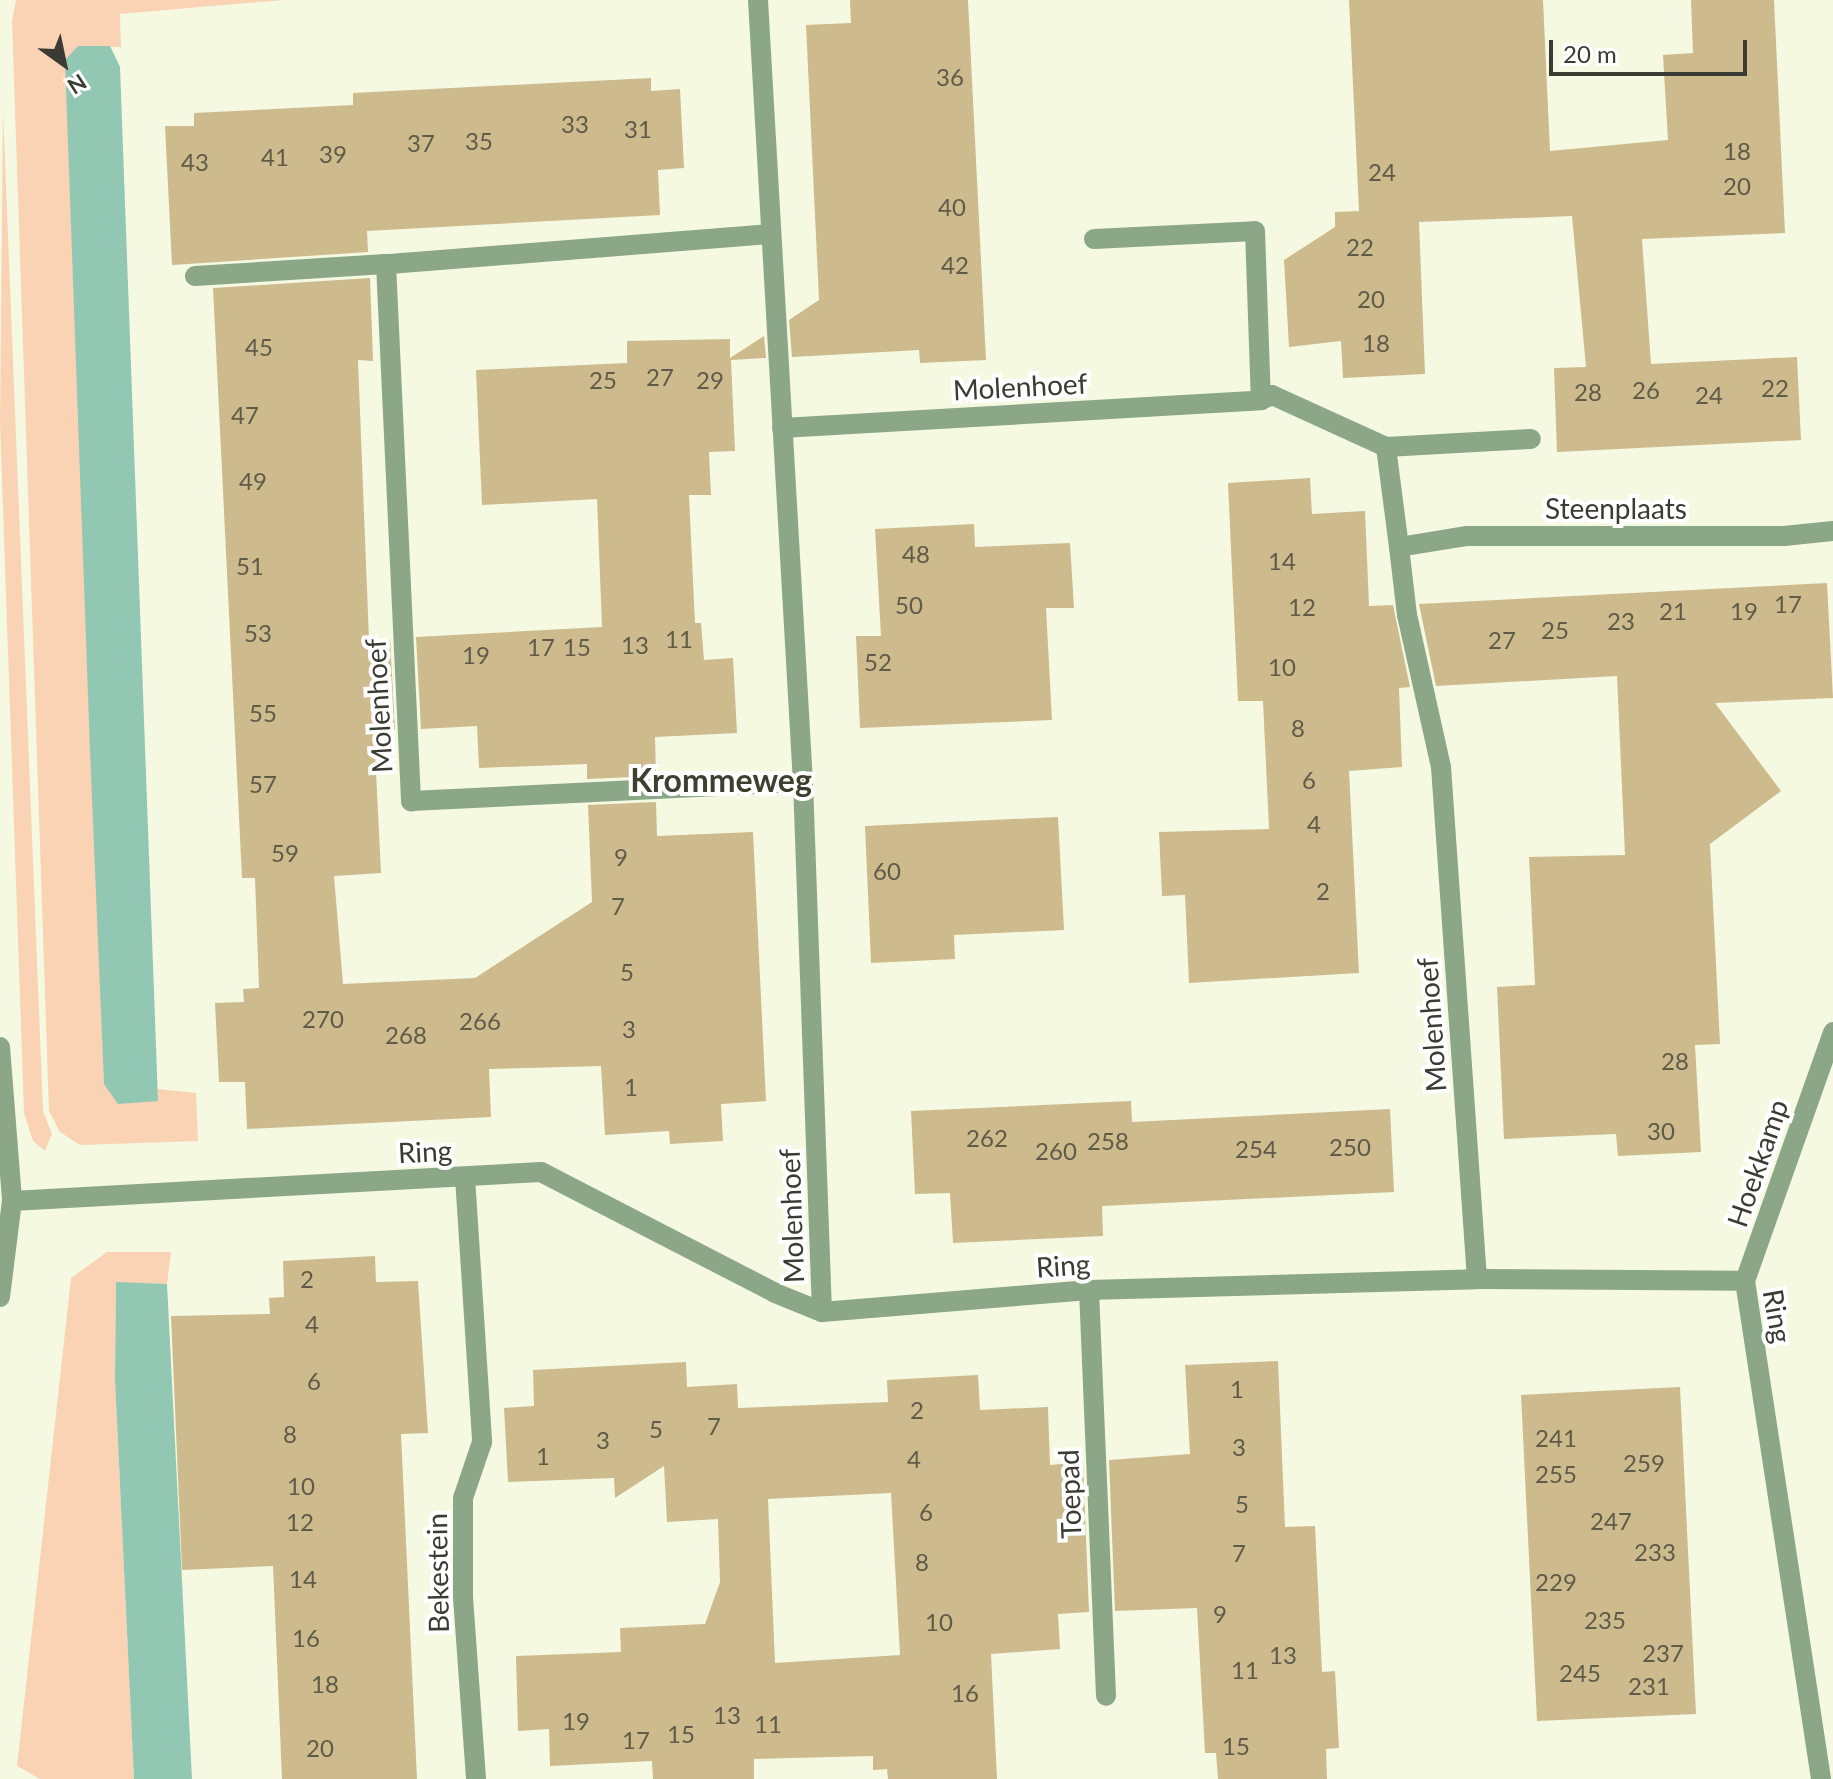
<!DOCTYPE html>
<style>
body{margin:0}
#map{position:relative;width:1833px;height:1779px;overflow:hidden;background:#f5f9e2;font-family:Lato,sans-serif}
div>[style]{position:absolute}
.green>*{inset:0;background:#fad3b4}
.water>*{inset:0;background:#91c7b3}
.building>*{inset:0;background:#cdba8d}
.minor>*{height:20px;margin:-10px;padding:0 10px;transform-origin:10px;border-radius:10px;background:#8ba788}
span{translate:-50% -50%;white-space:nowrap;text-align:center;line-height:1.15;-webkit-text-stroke:8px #fff;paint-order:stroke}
.number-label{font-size:24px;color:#5f5b49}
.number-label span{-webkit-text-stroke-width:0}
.street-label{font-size:28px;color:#3a3b32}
.quarter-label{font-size:32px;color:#3d402e;font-weight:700}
.north{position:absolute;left:24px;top:24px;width:80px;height:80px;-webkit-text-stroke:6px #fff;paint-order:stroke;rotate:147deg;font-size:22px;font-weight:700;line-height:32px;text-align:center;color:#3a3b32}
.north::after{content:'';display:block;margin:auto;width:28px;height:36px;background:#3a3b32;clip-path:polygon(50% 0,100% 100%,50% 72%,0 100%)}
.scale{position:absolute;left:1549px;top:40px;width:198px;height:36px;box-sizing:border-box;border:4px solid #3a3b32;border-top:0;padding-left:10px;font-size:24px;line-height:28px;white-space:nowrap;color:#3a3b32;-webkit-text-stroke:6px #fff;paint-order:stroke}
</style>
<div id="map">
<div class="green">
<div style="clip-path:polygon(16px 0,283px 0,120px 14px,121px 47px,78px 46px,80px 424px,104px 1084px,158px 1101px,158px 1089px,196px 1093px,198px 1141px,80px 1145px,60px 1132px,49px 1111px,12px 21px)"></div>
<div style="clip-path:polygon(3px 110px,43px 1111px,52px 1134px,45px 1151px,33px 1141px,24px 1113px,0 422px)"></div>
<div style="clip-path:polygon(107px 1252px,171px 1252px,167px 1284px,116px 1283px,115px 1379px,134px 1779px,40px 1779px,17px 1766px,71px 1278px)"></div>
</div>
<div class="water">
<div style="clip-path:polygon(78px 46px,110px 46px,120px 67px,158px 1101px,118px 1104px,104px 1084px,90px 750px,65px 60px)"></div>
<div style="clip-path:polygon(116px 1282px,167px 1284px,192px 1779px,134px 1779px,115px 1379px)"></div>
</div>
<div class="building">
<div style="clip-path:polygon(850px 0,968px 0,986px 360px,920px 363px,919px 350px,792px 357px,789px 320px,819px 300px,806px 25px,851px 23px)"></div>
<div style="clip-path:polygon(1349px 0,1543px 0,1550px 151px,1668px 140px,1663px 55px,1693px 53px,1691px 0,1774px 0,1785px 233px,1642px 239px,1651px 364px,1797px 357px,1801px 440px,1557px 452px,1554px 368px,1586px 367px,1572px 216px,1419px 222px,1425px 374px,1343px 378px,1341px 341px,1289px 347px,1284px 260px,1335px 227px,1335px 212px,1359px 211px)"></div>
<div style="clip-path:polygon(651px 78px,651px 91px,680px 89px,684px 168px,658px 170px,660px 215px,367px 231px,368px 252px,172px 265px,165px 126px,194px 126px,194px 113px,353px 105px,353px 93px)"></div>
<div style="clip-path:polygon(370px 278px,373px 361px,358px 360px,369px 640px,390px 639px,395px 730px,374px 731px,381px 873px,334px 876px,343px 984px,475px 978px,592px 902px,588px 805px,656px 802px,657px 836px,753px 832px,766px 1101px,721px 1104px,723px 1141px,670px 1144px,669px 1131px,605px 1135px,601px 1066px,489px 1069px,491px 1117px,247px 1129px,245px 1082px,219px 1082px,215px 1003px,244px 1002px,243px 989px,259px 988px,255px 878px,242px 878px,213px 288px)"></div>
<div style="clip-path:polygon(764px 336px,766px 358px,731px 360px,735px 451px,709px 452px,711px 495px,689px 495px,695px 623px,701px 623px,704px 660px,733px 658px,737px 733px,655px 737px,656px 776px,587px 779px,587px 764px,479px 768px,477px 726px,421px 729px,416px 637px,602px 627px,597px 499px,482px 505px,476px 370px,627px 363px,627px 341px,730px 339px,730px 358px)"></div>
<div style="clip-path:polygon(1310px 478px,1312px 514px,1365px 511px,1369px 606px,1393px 605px,1410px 687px,1399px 688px,1402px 767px,1349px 771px,1359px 973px,1189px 983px,1185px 895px,1162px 896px,1159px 832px,1269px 829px,1263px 701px,1238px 701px,1228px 483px)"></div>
<div style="clip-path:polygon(974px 524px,975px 547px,1070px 543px,1074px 608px,1046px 608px,1052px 720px,860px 728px,856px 636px,881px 636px,875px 529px)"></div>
<div style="clip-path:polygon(1827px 583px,1833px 698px,1715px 703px,1781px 791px,1710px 844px,1720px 1044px,1695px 1045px,1701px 1152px,1618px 1156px,1616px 1134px,1504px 1139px,1497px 987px,1535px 985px,1529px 857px,1625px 855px,1617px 676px,1436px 686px,1419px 604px)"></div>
<div style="clip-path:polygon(1058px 817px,1064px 930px,954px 935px,955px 959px,871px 963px,865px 826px)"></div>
<div style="clip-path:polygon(1131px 1101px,1132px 1122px,1390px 1109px,1394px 1192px,1102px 1206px,1103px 1236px,953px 1243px,950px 1193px,915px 1194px,911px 1111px)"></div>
<div style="clip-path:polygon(375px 1256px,376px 1282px,418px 1281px,428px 1433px,401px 1434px,417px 1779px,282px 1779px,273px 1566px,182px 1570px,171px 1316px,270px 1314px,269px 1298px,284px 1297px,283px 1261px)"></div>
<div style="clip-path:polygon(1278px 1361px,1285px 1527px,1315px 1526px,1322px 1672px,1335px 1671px,1339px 1748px,1326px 1749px,1327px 1779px,1218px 1779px,1216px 1753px,1205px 1753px,1197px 1608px,1115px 1611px,1109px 1460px,1190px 1454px,1185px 1365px)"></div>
<div style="clip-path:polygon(evenodd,686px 1362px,687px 1387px,737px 1384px,738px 1408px,888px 1402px,887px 1380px,978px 1375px,980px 1410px,1048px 1407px,1050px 1465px,1083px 1462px,1089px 1612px,1058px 1614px,1060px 1649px,991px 1654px,997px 1779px,888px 1779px,887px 1769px,873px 1770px,873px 1756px,754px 1759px,754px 1779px,653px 1779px,652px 1761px,550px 1766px,549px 1729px,518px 1731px,516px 1656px,621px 1652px,620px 1628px,705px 1624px,720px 1582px,718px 1519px,667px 1522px,664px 1466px,615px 1498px,614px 1478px,508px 1482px,504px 1408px,534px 1406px,533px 1370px,686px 1362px,891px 1493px,900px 1655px,775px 1663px,768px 1499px,891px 1493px)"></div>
<div style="clip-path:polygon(1680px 1387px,1696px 1714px,1537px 1721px,1521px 1395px)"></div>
</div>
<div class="minor">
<div style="left:758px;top:0;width:783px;rotate:86.71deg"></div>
<div style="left:803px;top:782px;width:530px;rotate:87.95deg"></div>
<div style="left:771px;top:234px;width:386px;rotate:175.5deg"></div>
<div style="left:386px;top:264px;width:538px;rotate:87.33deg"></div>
<div style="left:411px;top:801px;width:392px;rotate:-2.8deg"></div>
<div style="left:1094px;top:239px;width:161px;rotate:-2.8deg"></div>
<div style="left:1255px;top:231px;width:169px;rotate:88deg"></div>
<div style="left:195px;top:276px;width:191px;rotate:-3.6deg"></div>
<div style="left:782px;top:428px;width:480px;rotate:-3.3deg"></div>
<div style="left:1261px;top:400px;width:12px;rotate:-24deg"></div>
<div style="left:1272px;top:395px;width:125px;rotate:24.5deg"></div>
<div style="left:1386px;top:447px;width:145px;rotate:-3.2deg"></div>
<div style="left:1386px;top:447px;width:101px;rotate:82.6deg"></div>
<div style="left:0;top:1047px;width:154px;rotate:85.5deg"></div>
<div style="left:465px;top:1177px;width:266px;rotate:86.3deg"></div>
<div style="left:482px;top:1442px;width:59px;rotate:108.7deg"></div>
<div style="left:463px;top:1498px;width:99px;rotate:90deg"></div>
<div style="left:463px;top:1597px;width:182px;rotate:85.9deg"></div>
<div style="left:1477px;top:1279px;width:513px;rotate:-94.02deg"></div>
<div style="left:1441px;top:767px;width:156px;rotate:-102.6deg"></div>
<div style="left:1407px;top:615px;width:68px;rotate:-96.7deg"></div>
<div style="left:1399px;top:547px;width:69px;rotate:-9.2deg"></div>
<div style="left:1467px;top:536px;width:317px"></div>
<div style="left:1784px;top:536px;width:49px;rotate:-5.8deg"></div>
<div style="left:1745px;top:1281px;width:264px;rotate:-70.5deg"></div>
<div style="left:1089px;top:1290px;width:406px;rotate:87.6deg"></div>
<div style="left:0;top:1297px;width:97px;rotate:-82.9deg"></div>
<div style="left:12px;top:1201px;width:530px;rotate:-3.14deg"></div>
<div style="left:541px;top:1172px;width:263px;rotate:27.3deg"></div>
<div style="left:775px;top:1293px;width:51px;rotate:22deg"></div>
<div style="left:822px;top:1312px;width:268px;rotate:-4.7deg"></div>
<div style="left:1089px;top:1290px;width:388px;rotate:-1.6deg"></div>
<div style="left:1477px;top:1279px;width:268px;rotate:0.4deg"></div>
<div style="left:1745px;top:1281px;width:504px;rotate:81.32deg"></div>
</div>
<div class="number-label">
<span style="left:950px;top:77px">36</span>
<span style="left:575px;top:124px">33</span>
<span style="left:638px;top:129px">31</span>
<span style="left:479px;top:141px">35</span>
<span style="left:421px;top:143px">37</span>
<span style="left:1737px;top:151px">18</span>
<span style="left:333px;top:154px">39</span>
<span style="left:275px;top:157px">41</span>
<span style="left:195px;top:162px">43</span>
<span style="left:1382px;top:172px">24</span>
<span style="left:1737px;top:186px">20</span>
<span style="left:952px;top:207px">40</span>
<span style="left:1360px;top:247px">22</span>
<span style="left:955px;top:265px">42</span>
<span style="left:1371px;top:299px">20</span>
<span style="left:1376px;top:343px">18</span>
<span style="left:259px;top:347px">45</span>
<span style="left:660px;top:377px">27</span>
<span style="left:603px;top:380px">25</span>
<span style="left:710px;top:380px">29</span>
<span style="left:1775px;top:388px">22</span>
<span style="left:1646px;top:390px">26</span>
<span style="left:1588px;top:392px">28</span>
<span style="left:1709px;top:395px">24</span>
<span style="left:245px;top:415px">47</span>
<span style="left:253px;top:481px">49</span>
<span style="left:916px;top:554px">48</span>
<span style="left:1282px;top:561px">14</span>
<span style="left:250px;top:566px">51</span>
<span style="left:1788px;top:604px">17</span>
<span style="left:909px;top:605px">50</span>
<span style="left:1302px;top:607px">12</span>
<span style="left:1673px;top:611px">21</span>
<span style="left:1744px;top:611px">19</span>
<span style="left:1621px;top:621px">23</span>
<span style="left:1555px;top:630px">25</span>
<span style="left:258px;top:633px">53</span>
<span style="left:679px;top:639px">11</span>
<span style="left:1502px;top:640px">27</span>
<span style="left:635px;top:645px">13</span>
<span style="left:541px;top:647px">17</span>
<span style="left:577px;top:647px">15</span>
<span style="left:476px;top:655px">19</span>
<span style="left:878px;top:662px">52</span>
<span style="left:1282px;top:667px">10</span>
<span style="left:263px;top:713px">55</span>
<span style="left:1298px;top:728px">8</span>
<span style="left:1309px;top:780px">6</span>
<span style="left:263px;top:784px">57</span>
<span style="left:1314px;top:824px">4</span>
<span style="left:285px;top:853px">59</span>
<span style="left:621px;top:857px">9</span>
<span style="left:887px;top:871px">60</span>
<span style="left:1323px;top:891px">2</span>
<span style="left:618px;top:906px">7</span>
<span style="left:627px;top:972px">5</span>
<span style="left:323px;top:1019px">270</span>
<span style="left:480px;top:1021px">266</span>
<span style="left:629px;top:1029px">3</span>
<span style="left:406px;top:1035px">268</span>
<span style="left:1675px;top:1061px">28</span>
<span style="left:631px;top:1087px">1</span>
<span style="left:1661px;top:1131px">30</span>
<span style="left:987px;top:1138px">262</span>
<span style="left:1108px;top:1141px">258</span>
<span style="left:1350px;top:1147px">250</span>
<span style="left:1256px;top:1149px">254</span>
<span style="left:1056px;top:1151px">260</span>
<span style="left:307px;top:1279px">2</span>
<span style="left:312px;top:1324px">4</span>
<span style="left:314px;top:1381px">6</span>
<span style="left:1237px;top:1389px">1</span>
<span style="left:917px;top:1410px">2</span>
<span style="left:714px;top:1426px">7</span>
<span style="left:656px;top:1429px">5</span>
<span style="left:290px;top:1434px">8</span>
<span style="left:1556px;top:1438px">241</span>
<span style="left:603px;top:1440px">3</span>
<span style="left:1239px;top:1447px">3</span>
<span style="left:543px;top:1456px">1</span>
<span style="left:914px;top:1459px">4</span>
<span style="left:1644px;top:1463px">259</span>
<span style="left:1556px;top:1474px">255</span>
<span style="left:301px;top:1486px">10</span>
<span style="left:1242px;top:1504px">5</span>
<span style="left:926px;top:1512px">6</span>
<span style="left:1611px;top:1521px">247</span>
<span style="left:300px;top:1522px">12</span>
<span style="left:1655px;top:1552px">233</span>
<span style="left:1239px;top:1553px">7</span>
<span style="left:922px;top:1562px">8</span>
<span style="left:303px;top:1579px">14</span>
<span style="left:1556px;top:1582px">229</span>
<span style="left:1220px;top:1614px">9</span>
<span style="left:1605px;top:1620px">235</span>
<span style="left:939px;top:1622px">10</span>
<span style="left:306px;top:1638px">16</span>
<span style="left:1663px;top:1653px">237</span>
<span style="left:1283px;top:1655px">13</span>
<span style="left:1245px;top:1670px">11</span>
<span style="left:1580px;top:1673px">245</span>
<span style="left:325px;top:1684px">18</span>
<span style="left:1649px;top:1686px">231</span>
<span style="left:965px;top:1693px">16</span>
<span style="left:727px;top:1715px">13</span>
<span style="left:576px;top:1721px">19</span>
<span style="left:768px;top:1724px">11</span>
<span style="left:681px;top:1734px">15</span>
<span style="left:636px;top:1740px">17</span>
<span style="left:1236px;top:1746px">15</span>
<span style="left:320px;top:1748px">20</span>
</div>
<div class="street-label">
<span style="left:1020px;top:386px;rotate:-3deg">Molenhoef</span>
<span style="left:1616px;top:508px">Steenplaats</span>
<span style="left:378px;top:706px;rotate:-93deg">Molenhoef</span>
<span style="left:1431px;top:1025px;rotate:-94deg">Molenhoef</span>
<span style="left:425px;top:1151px;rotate:-3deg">Ring</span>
<span style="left:1757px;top:1163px;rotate:-71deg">Hoekkamp</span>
<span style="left:791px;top:1216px;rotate:-92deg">Molenhoef</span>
<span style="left:1063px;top:1265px;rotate:-4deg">Ring</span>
<span style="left:1778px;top:1316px;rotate:80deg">Ring</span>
<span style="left:1069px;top:1494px;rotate:-92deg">Toepad</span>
<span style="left:437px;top:1573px;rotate:-91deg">Bekestein</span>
</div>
<div class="quarter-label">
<span style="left:721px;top:780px">Krommeweg</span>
</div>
<div class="north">N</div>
<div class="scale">20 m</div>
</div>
